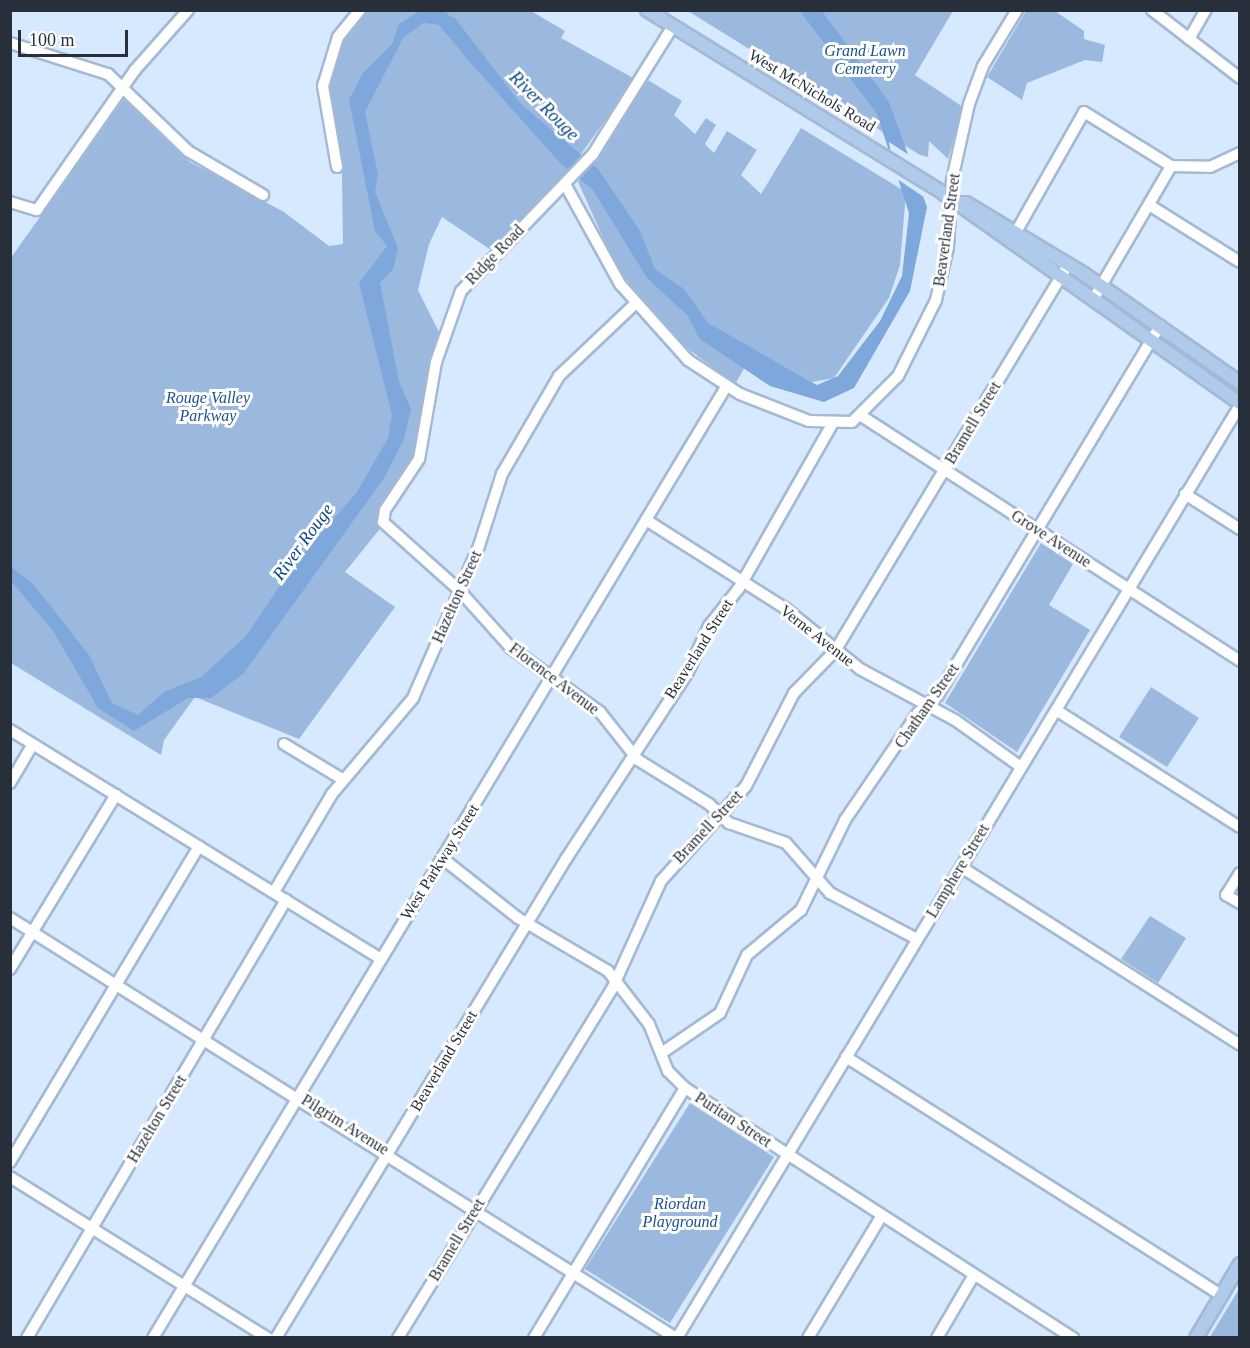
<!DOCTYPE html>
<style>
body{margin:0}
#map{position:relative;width:1250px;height:1348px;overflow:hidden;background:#d7e9fe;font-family:"Times New Roman",serif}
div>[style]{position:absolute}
.green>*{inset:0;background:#9bb9de}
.water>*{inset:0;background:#7ea8dc}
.pier>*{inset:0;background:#d7e9fe}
.river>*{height:14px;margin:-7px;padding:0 7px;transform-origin:7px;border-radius:7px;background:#7ea8dc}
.roads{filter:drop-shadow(2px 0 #a4b9d3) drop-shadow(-2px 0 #a4b9d3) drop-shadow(0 2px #a4b9d3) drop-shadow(0 -2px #a4b9d3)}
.minor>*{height:10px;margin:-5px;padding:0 5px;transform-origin:5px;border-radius:5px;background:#fff}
.major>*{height:12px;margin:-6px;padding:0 6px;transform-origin:6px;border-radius:6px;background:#afcaeb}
span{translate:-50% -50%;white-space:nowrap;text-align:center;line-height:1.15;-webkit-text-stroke:6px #fff;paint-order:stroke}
.park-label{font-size:16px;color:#195190;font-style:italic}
.street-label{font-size:16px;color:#27303a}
.water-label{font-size:18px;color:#0a4684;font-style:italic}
.frame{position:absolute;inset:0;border:12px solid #27303a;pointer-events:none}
.scale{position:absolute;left:18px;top:30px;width:110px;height:27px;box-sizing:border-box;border:3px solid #27303a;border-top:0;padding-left:8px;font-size:18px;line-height:21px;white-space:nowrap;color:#27303a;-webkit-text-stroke:4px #fff;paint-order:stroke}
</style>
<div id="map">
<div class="green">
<div style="clip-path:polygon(366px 11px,531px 11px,565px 31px,561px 38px,635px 79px,563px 179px,491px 250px,442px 217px,429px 244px,418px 290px,439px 332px,416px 451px,378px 507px,379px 530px,345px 572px,395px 607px,299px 739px,195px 697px,164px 740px,161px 755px,11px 663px,10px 259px,124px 99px,190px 162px,284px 212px,329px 246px,343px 244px,342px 174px,330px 87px,340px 43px)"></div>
<div style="clip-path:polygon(688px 11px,953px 11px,915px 75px,963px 107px,948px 159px,929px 141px,928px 157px,920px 155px)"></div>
<div style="clip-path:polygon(1026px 11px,1055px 11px,1084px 31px,1084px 39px,1105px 45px,1102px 62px,1085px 60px,1027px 83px,1022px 100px,987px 77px)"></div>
<div style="clip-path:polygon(648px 80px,682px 101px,674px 115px,695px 134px,706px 118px,716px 125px,705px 144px,714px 153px,727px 131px,757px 150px,741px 175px,761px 194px,801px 128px,906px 192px,900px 265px,889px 298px,834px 378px,812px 382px,755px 350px,735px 384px,671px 336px,616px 266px,578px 182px)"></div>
<div style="clip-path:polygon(1041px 543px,1073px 564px,1049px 605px,1090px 630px,1017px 752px,945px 703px)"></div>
<div style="clip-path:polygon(1151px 687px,1199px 718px,1167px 767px,1119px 737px)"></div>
<div style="clip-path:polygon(1150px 916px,1186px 938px,1158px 983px,1121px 959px)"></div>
<div style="clip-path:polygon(690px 1103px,774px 1157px,670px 1323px,585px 1269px)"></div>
<div style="clip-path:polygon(1239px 1289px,1239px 1337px,1210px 1337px)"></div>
</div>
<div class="water">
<div style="clip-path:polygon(420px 11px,438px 11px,455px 18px,520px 103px,598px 169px,640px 231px,655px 269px,684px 289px,708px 323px,817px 385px,838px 376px,880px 321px,902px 276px,909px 213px,877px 114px,800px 11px,822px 11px,889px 102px,927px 207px,910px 291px,854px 388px,824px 402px,770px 386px,700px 339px,687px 315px,647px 278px,593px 190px,561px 164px,461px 52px,456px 25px,431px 17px,403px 38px,365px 112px,378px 174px,375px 192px,398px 248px,393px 269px,380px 283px,399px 381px,411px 409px,404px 439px,384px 478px,244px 673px,211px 698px,188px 698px,134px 731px,98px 708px,53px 631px,11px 581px,10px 566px,34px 585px,89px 655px,112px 703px,138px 715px,164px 692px,201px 677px,246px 636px,293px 566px,357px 492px,388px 438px,392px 415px,359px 283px,387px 246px,375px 231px,349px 100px,362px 74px,392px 44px,399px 24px)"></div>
</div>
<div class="pier">
<div style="clip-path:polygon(889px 142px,909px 155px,927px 199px,894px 177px)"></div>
</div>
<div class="river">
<div style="left:426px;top:16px;width:16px;rotate:7deg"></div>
<div style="left:442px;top:18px;width:45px;rotate:49.5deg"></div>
</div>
<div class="roads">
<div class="minor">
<div style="left:1152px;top:10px;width:111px;rotate:37.7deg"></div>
<div style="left:673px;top:26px;width:151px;rotate:122deg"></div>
<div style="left:593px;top:154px;width:190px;rotate:133.9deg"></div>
<div style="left:461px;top:291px;width:75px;rotate:109.4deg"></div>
<div style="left:436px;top:362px;width:98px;rotate:99.9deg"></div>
<div style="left:419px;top:459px;width:61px;rotate:123.7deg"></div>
<div style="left:385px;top:510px;width:12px;rotate:99deg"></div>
<div style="left:383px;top:522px;width:102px;rotate:41.8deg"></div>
<div style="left:459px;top:590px;width:78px;rotate:48.1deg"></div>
<div style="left:511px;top:648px;width:110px;rotate:35.7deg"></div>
<div style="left:600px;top:712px;width:61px;rotate:51.6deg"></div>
<div style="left:638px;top:760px;width:84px;rotate:31.8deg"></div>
<div style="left:709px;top:804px;width:28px;rotate:44deg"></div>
<div style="left:729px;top:823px;width:60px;rotate:19.3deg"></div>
<div style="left:786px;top:843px;width:67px;rotate:48.7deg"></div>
<div style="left:830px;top:893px;width:98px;rotate:27.9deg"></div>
<div style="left:1189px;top:39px;width:34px;rotate:-60deg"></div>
<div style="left:10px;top:43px;width:103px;rotate:17.6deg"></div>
<div style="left:108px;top:74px;width:111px;rotate:43.9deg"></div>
<div style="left:188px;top:151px;width:87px;rotate:30.4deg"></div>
<div style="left:337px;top:167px;width:82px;rotate:-99.8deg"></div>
<div style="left:323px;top:86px;width:51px;rotate:-73deg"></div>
<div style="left:338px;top:37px;width:35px;rotate:-51deg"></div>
<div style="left:566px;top:186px;width:112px;rotate:61.1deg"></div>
<div style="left:620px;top:284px;width:102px;rotate:48.2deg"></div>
<div style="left:688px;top:360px;width:62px;rotate:33.2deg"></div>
<div style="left:740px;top:394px;width:74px;rotate:21.4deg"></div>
<div style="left:809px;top:421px;width:43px;rotate:1.3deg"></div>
<div style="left:852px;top:422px;width:65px;rotate:-45deg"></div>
<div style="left:898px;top:376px;width:85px;rotate:-63.4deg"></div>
<div style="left:936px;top:300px;width:54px;rotate:-77.2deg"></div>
<div style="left:948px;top:247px;width:67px;rotate:-86.6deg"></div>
<div style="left:952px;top:180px;width:78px;rotate:-77.4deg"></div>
<div style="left:969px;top:104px;width:40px;rotate:-69.8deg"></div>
<div style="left:983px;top:66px;width:66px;rotate:-58.7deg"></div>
<div style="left:10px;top:202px;width:28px;rotate:17deg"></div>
<div style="left:37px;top:210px;width:171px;rotate:-55deg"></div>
<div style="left:135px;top:70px;width:80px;rotate:-48.5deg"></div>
<div style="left:1149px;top:205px;width:107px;rotate:32.1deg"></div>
<div style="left:1012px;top:239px;width:146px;rotate:-60.4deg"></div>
<div style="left:1084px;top:112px;width:102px;rotate:31.8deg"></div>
<div style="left:1171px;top:166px;width:39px;rotate:1deg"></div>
<div style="left:1210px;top:167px;width:33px;rotate:-25deg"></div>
<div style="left:1094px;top:298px;width:153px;rotate:-59.7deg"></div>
<div style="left:863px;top:417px;width:449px;rotate:32.9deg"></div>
<div style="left:1185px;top:494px;width:65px;rotate:32.5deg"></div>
<div style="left:646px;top:520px;width:166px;rotate:32.4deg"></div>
<div style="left:786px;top:609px;width:95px;rotate:39deg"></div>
<div style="left:860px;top:669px;width:108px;rotate:28.2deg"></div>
<div style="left:955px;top:720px;width:81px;rotate:35.5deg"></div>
<div style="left:1056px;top:710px;width:218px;rotate:32.5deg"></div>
<div style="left:10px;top:730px;width:436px;rotate:31.7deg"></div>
<div style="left:284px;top:744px;width:68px;rotate:31.1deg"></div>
<div style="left:10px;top:783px;width:45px;rotate:-59.5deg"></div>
<div style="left:442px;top:858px;width:97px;rotate:38.3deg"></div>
<div style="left:518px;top:918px;width:104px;rotate:30.5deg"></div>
<div style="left:608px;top:971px;width:67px;rotate:52.3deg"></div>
<div style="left:649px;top:1024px;width:51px;rotate:68deg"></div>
<div style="left:668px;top:1071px;width:24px;rotate:45deg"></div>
<div style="left:685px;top:1088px;width:462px;rotate:32.8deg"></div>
<div style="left:961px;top:867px;width:331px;rotate:32.5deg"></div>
<div style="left:1240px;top:873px;width:26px;rotate:122deg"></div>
<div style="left:1226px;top:895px;width:16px;rotate:30deg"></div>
<div style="left:274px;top:892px;width:114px;rotate:-59.4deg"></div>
<div style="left:332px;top:794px;width:126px;rotate:-49.8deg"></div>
<div style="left:413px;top:698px;width:166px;rotate:-66.5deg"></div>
<div style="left:479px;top:546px;width:76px;rotate:-72.3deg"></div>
<div style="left:502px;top:474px;width:113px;rotate:-59.8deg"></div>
<div style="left:559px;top:376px;width:105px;rotate:-43.5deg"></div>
<div style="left:10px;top:918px;width:787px;rotate:32.24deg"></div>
<div style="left:10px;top:969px;width:204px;rotate:-58.7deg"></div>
<div style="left:663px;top:1052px;width:69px;rotate:-34.4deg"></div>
<div style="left:720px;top:1013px;width:64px;rotate:-65deg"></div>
<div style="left:747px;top:955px;width:70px;rotate:-39.8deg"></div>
<div style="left:801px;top:910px;width:100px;rotate:-63.9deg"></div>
<div style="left:845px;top:820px;width:130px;rotate:-55.7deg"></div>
<div style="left:918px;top:713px;width:27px;rotate:-42deg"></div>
<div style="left:938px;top:695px;width:431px;rotate:-59deg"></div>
<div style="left:846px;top:1057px;width:444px;rotate:32.4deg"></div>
<div style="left:10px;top:1162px;width:368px;rotate:-59.1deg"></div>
<div style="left:10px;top:1177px;width:304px;rotate:32deg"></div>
<div style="left:27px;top:1338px;width:509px;rotate:-59.4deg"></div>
<div style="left:153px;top:1338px;width:1110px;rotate:-58.93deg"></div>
<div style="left:276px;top:1338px;width:560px;rotate:-58.81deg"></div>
<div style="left:566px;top:859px;width:223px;rotate:-56.9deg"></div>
<div style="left:688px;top:672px;width:51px;rotate:-65.5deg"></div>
<div style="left:709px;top:626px;width:48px;rotate:-51.7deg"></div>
<div style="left:739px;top:588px;width:189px;rotate:-60.4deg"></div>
<div style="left:398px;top:1338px;width:409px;rotate:-58.5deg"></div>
<div style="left:612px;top:989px;width:119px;rotate:-65.6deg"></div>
<div style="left:661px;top:881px;width:127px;rotate:-48.2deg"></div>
<div style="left:746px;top:786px;width:105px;rotate:-62.7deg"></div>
<div style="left:794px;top:693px;width:59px;rotate:-45.7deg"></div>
<div style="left:835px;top:651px;width:452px;rotate:-58.9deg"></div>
<div style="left:534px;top:1338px;width:292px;rotate:-58.9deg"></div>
<div style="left:677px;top:1338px;width:1090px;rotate:-58.89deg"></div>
<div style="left:808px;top:1338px;width:141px;rotate:-58.9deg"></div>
<div style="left:937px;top:1338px;width:73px;rotate:-59.6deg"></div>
</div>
<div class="major">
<div style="left:647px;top:10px;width:348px;rotate:31.7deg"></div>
<div style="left:943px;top:193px;width:364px;rotate:35.3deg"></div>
<div style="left:958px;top:203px;width:8px"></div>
<div style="left:966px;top:203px;width:138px;rotate:31deg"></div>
<div style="left:1084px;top:274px;width:190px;rotate:34.9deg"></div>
<div style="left:1196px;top:1338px;width:86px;rotate:-59.3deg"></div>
</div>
</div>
<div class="park-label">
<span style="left:865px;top:60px">Grand Lawn<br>Cemetery</span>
<span style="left:208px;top:407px">Rouge Valley<br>Parkway</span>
<span style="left:680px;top:1213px">Riordan<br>Playground</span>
</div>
<div class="street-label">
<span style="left:812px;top:91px;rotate:31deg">West McNichols Road</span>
<span style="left:947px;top:230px;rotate:-82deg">Beaverland Street</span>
<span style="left:495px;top:255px;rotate:-46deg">Ridge Road</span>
<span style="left:973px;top:423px;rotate:-59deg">Bramell Street</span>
<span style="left:1051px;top:539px;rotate:33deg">Grove Avenue</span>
<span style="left:457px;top:597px;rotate:-66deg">Hazelton Street</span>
<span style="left:817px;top:636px;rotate:38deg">Verne Avenue</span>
<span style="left:699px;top:649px;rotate:-58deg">Beaverland Street</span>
<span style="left:554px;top:679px;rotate:37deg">Florence Avenue</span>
<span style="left:927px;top:706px;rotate:-55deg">Chatham Street</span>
<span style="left:708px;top:827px;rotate:-47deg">Bramell Street</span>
<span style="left:440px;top:862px;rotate:-58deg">West Parkway Street</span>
<span style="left:958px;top:871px;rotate:-59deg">Lamphere Street</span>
<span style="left:444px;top:1061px;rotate:-59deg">Beaverland Street</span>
<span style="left:157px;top:1119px;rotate:-59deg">Hazelton Street</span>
<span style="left:733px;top:1120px;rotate:33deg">Puritan Street</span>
<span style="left:345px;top:1125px;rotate:32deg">Pilgrim Avenue</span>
<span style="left:457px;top:1240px;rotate:-59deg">Bramell Street</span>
</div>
<div class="water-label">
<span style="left:544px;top:106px;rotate:45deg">River Rouge</span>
<span style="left:303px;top:542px;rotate:-54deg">River Rouge</span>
</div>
<div class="frame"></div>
<div class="scale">100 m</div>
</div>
